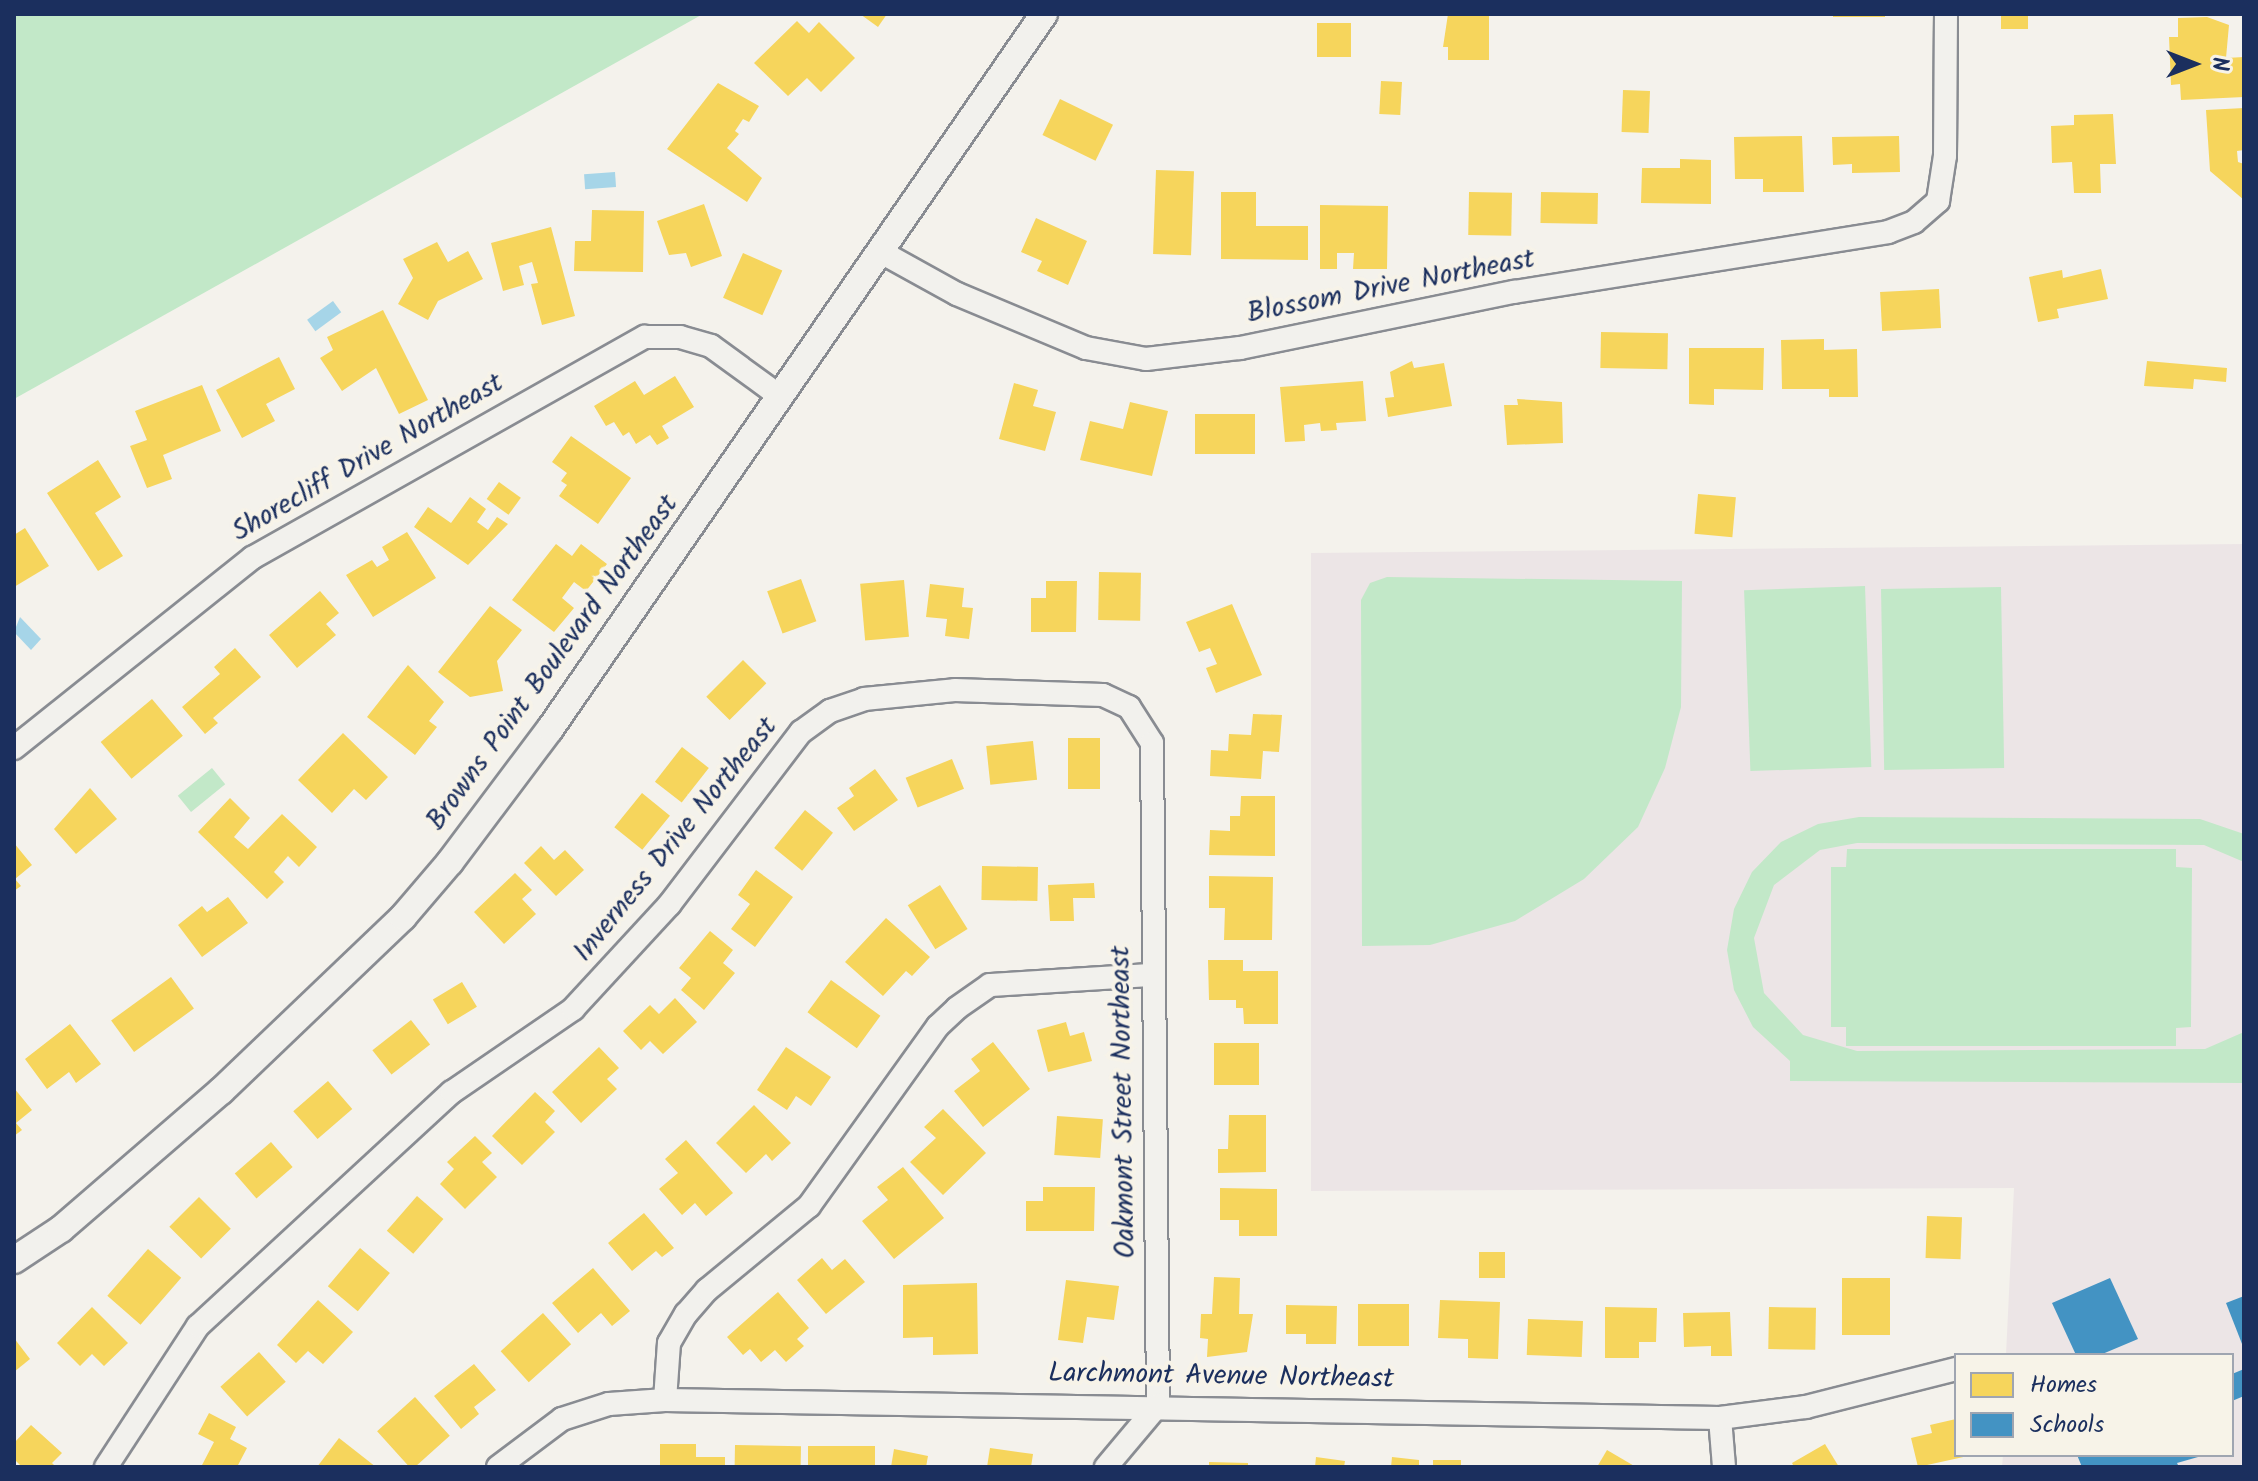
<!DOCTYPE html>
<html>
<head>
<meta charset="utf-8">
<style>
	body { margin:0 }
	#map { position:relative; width:2258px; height:1481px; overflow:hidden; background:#f4f2ec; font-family:Kalam,sans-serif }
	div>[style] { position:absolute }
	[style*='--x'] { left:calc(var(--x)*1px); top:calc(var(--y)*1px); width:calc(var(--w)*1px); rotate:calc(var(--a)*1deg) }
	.built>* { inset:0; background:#ece5e6 }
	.green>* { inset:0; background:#c2e8c8; transform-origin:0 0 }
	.water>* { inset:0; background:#a6d5e8; transform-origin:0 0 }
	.homes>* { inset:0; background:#f6d55c; transform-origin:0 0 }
	.schools>* { inset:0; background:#4393c3 }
	.roads { filter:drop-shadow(2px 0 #898c92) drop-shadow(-2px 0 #898c92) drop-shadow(0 2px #898c92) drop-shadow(0 -2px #898c92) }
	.minor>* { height:22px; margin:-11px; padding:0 11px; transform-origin:11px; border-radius:11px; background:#f2f1ed }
	.tertiary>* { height:26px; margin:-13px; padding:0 13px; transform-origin:13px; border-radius:13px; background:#f2f1ed }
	span { translate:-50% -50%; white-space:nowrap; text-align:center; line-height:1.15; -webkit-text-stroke:8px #f7f3e8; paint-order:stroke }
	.street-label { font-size:28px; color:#1b2f5e }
	.frame { position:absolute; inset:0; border:16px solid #1b2f5e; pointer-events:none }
	.legend { position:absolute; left:1954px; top:1353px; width:280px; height:104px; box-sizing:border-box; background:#f7f3e8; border:2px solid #9fa5b1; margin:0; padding:10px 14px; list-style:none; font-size:24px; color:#1b2f5e }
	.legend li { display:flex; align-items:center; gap:16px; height:40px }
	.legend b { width:40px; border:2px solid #9fa5b1 }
	.north { position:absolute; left:2154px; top:24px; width:80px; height:80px; -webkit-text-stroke:6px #f7f3e8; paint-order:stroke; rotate:90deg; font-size:22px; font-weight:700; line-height:32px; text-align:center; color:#1b2f5e }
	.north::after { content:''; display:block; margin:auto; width:28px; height:36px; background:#1b2f5e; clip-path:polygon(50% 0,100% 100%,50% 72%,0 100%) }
</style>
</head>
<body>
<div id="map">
	<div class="built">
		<i style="clip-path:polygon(2244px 544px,2244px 1467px,2002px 1467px,2003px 1455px,2232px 1455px,2232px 1355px,2006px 1355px,2014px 1188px,1311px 1191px,1311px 553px)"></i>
	</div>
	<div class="green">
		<i style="clip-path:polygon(14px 14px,703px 14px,14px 399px)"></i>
		<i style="clip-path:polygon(1387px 577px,1682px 581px,1681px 707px,1665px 768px,1638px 827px,1584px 879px,1515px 921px,1430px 945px,1362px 946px,1361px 600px,1370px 583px)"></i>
		<i style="left:1865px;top:586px;width:181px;height:121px;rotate:88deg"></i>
		<i style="left:2001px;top:587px;width:181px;height:120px;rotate:89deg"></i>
		<i style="left:212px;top:768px;width:21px;height:44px;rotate:51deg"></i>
		<i style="clip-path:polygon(1859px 817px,2200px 819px,2244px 834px,2244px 862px,2204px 845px,1857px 843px,1820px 850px,1774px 885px,1754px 938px,1764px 993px,1803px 1035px,1857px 1051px,2205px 1049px,2244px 1032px,2244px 1083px,1790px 1081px,1790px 1061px,1753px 1027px,1734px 990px,1727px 950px,1734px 909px,1752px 872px,1781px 842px,1818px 824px)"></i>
		<i style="clip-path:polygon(1847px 849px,2176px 849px,2176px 867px,2192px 868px,2191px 1027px,2176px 1028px,2176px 1046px,1846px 1046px,1846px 1027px,1831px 1027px,1831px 867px,1846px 867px)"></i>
	</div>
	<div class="water">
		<i style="left:615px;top:172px;width:15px;height:31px;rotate:86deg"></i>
		<i style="left:333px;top:301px;width:14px;height:32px;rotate:54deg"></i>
		<i style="clip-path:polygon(20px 617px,41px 639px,31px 650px,14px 632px)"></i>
	</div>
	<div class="homes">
		<i style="clip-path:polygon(860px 14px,887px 14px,878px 27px)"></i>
		<i style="clip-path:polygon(1448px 14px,1489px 14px,1489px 60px,1448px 60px,1448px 47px,1443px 47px)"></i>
		<i style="left:1833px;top:14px;width:52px;height:3px"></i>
		<i style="left:2001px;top:14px;width:27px;height:15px"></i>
		<i style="clip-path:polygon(2207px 17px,2229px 25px,2226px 58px,2244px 57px,2244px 97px,2181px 100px,2180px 84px,2171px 85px,2169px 37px,2178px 37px,2178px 18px)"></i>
		<i style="clip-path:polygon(797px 21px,809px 33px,819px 22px,855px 58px,821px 92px,807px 78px,788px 96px,754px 63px)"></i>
		<i style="left:1317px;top:23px;width:34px;height:34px"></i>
		<i style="left:1381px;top:81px;width:21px;height:33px;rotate:3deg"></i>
		<i style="clip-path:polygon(718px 83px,759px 106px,749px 122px,743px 119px,735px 131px,739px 134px,727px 148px,762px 178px,747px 202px,667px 149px)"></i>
		<i style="left:1623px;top:90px;width:27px;height:42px;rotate:2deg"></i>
		<i style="left:1060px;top:99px;width:59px;height:40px;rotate:26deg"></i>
		<i style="clip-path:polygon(2244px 108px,2244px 150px,2237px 151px,2238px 162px,2244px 164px,2244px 200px,2210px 171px,2206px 110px)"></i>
		<i style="clip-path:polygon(2113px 114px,2116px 164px,2100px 164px,2101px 193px,2074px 193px,2072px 162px,2052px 163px,2051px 126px,2074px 125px,2074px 115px)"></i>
		<i style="clip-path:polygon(1802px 136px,1804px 192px,1763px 192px,1763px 179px,1735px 179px,1734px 137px)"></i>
		<i style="clip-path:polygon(1899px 136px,1900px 172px,1852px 173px,1852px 164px,1833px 165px,1832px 137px)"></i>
		<i style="clip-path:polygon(1680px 159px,1711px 160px,1711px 204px,1641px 203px,1642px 168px,1680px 168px)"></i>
		<i style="left:1156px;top:170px;width:38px;height:84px;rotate:2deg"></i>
		<i style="clip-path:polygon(1221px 192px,1256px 192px,1256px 226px,1308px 226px,1308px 260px,1221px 259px)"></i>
		<i style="left:1469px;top:192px;width:43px;height:43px;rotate:1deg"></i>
		<i style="left:1541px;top:192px;width:57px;height:31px;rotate:1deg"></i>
		<i style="clip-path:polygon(704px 204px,722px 256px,691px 267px,686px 253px,669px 255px,657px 221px)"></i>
		<i style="clip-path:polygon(1320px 205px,1388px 206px,1387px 269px,1353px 269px,1354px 253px,1337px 253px,1337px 269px,1320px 269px)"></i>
		<i style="clip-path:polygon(592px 210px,644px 211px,643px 272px,574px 271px,575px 241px,591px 241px)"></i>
		<i style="clip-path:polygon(1036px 218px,1087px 241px,1068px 285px,1037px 271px,1042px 261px,1021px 252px)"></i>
		<i style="clip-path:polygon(551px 227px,575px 316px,542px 325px,531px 284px,538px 283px,532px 262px,519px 266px,524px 285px,503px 291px,491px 243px)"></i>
		<i style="clip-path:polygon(437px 242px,448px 262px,468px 251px,483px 279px,438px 301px,428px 320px,398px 304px,413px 278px,403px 259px)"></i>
		<i style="left:743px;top:253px;width:43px;height:49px;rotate:24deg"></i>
		<i style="clip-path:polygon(2101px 269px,2108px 299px,2057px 309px,2059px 318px,2038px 322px,2029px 277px,2062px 270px,2063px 278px)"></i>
		<i style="left:1939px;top:289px;width:39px;height:59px;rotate:87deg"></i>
		<i style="clip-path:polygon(383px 310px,428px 400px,399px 414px,376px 368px,342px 391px,320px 358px,333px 350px,327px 337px)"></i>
		<i style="left:1601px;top:332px;width:67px;height:36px;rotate:1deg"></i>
		<i style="clip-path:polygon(1824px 339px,1824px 350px,1857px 349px,1858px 397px,1829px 397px,1829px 389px,1782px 389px,1781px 340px)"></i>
		<i style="clip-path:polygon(1689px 348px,1764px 348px,1763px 390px,1714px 389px,1714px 405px,1689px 404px)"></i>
		<i style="clip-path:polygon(279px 357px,295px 389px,266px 404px,275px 421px,242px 438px,216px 390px)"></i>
		<i style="clip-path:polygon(1412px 361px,1414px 368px,1444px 363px,1452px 406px,1388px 417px,1385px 398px,1394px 397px,1390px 372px)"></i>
		<i style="clip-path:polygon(2147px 361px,2227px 368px,2226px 382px,2194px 379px,2193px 389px,2144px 386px)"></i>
		<i style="clip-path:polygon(675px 376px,694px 407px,662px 426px,669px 438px,657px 445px,650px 435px,636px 444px,629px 432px,623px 436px,614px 422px,606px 426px,594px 406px,635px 381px,644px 395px)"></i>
		<i style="clip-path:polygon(1363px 381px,1366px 421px,1336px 423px,1337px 430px,1321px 431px,1320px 423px,1304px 425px,1305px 441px,1285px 442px,1280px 387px)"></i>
		<i style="clip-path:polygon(1014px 383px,1038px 390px,1033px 406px,1056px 412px,1045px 451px,999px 439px)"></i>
		<i style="clip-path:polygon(202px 385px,221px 431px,163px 455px,172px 479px,147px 488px,130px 446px,147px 440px,135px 411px)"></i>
		<i style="clip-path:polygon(1517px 399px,1562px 402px,1563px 443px,1507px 445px,1504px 405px,1518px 405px)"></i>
		<i style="clip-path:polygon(1130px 402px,1168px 411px,1152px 476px,1080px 460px,1090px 421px,1123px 429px)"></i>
		<i style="left:1195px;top:414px;width:60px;height:40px"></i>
		<i style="clip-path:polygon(571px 436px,631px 478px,598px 524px,559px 496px,567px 485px,561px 481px,567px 473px,552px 462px)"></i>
		<i style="clip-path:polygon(98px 460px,121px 497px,95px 513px,123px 556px,98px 571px,47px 493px)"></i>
		<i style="left:499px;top:482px;width:27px;height:21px;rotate:36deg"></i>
		<i style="left:1698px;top:494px;width:38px;height:40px;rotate:5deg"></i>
		<i style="clip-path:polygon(470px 497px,486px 509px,477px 522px,488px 530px,497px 517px,508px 524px,468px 565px,414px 527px,428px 507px,451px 523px)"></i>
		<i style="clip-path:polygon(25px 528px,49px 566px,14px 587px,14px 535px)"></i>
		<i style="clip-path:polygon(407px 532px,436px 578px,373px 617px,346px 575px,372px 560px,377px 567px,389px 560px,382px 547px)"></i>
		<i style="clip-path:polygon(556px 544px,572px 556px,581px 544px,607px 564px,586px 591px,574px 582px,562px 598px,574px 608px,554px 632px,512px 600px)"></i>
		<i style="left:1099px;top:572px;width:42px;height:48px;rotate:1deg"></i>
		<i style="left:801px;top:579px;width:45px;height:36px;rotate:70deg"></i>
		<i style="left:904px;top:580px;width:57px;height:44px;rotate:85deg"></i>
		<i style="clip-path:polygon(1046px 581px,1077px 581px,1076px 632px,1031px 632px,1031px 598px,1046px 598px)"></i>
		<i style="clip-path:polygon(930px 584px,964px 588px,962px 607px,973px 608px,969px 639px,945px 636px,947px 619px,926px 617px)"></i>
		<i style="clip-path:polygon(320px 591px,339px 613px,326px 624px,336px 635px,297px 668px,269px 635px)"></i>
		<i style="clip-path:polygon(1232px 604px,1262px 675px,1216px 693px,1206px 668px,1217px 664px,1210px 648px,1199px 652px,1186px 622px)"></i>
		<i style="clip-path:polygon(490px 606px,522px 630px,497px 661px,503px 691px,470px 697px,438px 672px)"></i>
		<i style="clip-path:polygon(235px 648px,261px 677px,213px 718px,218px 723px,205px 734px,182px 707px,220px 674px,214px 667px)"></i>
		<i style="left:743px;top:660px;width:33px;height:52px;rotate:45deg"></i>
		<i style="clip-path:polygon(408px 665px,444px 702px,429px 721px,437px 727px,415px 755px,367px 717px)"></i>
		<i style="left:152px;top:699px;width:48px;height:67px;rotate:50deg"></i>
		<i style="clip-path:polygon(1253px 714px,1282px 715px,1279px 752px,1263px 751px,1261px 779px,1210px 776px,1211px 750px,1228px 751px,1229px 734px,1251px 735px)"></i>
		<i style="clip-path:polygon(343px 733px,388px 777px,366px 800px,354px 789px,332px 813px,298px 780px)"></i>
		<i style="left:1068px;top:738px;width:32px;height:51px"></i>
		<i style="left:1033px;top:741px;width:39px;height:47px;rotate:84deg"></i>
		<i style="left:682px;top:747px;width:34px;height:44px;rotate:38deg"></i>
		<i style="left:952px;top:759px;width:32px;height:50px;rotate:68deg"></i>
		<i style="clip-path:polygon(875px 769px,898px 800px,854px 831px,837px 808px,854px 796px,849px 788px)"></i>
		<i style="clip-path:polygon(90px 788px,117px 819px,76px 854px,54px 829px)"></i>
		<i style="left:642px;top:793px;width:36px;height:44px;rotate:39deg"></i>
		<i style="clip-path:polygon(1241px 796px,1275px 796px,1275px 856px,1209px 855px,1210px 830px,1230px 831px,1230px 816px,1240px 816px)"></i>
		<i style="clip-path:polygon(230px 798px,250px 818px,234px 837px,248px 849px,282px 814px,317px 847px,299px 867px,288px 856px,274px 872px,284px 882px,267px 899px,198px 832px)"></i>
		<i style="left:805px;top:810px;width:36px;height:49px;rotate:39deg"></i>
		<i style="clip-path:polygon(14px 843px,32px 865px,15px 879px,21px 886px,14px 891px)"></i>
		<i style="clip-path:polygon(541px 846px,554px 860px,565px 850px,584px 870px,556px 896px,524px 863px)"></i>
		<i style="left:982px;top:866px;width:56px;height:34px;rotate:1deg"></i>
		<i style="clip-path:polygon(756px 870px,793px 897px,755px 947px,731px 929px,750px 904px,738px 895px)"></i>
		<i style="clip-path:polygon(515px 873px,532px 890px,522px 899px,536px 914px,504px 944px,474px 912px)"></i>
		<i style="clip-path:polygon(1209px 876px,1273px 877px,1272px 940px,1224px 940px,1225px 908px,1209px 908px)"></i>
		<i style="clip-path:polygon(1094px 883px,1095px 898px,1073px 898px,1074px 921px,1050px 921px,1048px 885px)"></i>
		<i style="left:940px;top:885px;width:52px;height:38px;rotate:58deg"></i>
		<i style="clip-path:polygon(228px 897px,248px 923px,202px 957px,178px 925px,202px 906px,207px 912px)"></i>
		<i style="clip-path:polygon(886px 918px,930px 957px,912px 976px,906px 971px,883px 996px,845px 962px)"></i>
		<i style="clip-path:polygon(710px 931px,733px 950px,723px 963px,735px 973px,704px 1010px,681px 990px,691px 978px,679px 968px)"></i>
		<i style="clip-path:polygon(1208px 960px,1243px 960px,1243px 971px,1278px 971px,1278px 1024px,1244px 1024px,1243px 1008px,1236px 1008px,1236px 1000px,1209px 1000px)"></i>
		<i style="left:171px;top:977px;width:39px;height:74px;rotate:54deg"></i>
		<i style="left:831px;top:980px;width:61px;height:40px;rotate:36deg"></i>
		<i style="left:462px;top:982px;width:29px;height:34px;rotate:59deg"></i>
		<i style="clip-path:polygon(675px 998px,697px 1022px,663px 1054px,650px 1041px,641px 1050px,623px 1031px,650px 1005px,659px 1014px)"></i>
		<i style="left:411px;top:1020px;width:31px;height:49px;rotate:52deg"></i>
		<i style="clip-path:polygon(1066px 1022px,1070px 1036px,1084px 1032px,1092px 1061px,1048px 1072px,1037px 1030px)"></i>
		<i style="clip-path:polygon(70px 1024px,101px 1064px,76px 1083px,69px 1072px,47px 1089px,25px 1059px)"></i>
		<i style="clip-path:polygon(993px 1042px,1030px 1089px,983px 1127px,954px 1091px,980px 1071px,971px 1059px)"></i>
		<i style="left:1214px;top:1043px;width:45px;height:42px"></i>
		<i style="clip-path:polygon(599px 1047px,619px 1068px,607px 1079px,617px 1089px,581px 1123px,552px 1092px)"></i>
		<i style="clip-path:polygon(786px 1047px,831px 1077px,811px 1106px,796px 1096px,787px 1110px,757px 1090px)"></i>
		<i style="left:328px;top:1081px;width:37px;height:46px;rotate:49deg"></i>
		<i style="clip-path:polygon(14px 1088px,32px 1110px,16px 1123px,22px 1130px,14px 1136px)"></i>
		<i style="clip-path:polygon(535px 1092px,555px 1111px,545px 1122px,555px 1132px,522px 1165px,492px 1136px)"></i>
		<i style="clip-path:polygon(754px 1105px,791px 1143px,772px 1161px,766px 1154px,746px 1173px,716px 1143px)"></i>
		<i style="clip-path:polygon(943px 1109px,986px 1153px,943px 1195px,910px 1162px,936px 1138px,924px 1127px)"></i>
		<i style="clip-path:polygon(1229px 1115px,1266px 1115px,1266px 1172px,1218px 1173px,1218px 1149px,1228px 1149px)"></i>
		<i style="left:1057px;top:1116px;width:46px;height:39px;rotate:4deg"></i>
		<i style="clip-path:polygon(475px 1136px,492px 1153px,482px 1162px,497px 1177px,465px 1209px,440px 1184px,454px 1169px,447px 1162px)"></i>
		<i style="clip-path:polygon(686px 1140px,733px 1193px,706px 1216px,695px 1203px,682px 1215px,659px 1189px,678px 1173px,665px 1159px)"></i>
		<i style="left:271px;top:1142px;width:33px;height:48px;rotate:49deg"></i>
		<i style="clip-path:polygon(903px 1167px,944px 1218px,894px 1259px,862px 1221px,888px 1200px,877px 1187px)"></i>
		<i style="clip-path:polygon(1043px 1187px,1095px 1187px,1094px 1231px,1026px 1231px,1026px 1201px,1043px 1201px)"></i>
		<i style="clip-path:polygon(1220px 1188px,1277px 1189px,1277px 1236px,1239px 1236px,1239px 1220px,1220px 1220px)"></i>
		<i style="left:417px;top:1196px;width:35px;height:46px;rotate:41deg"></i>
		<i style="left:199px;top:1197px;width:45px;height:42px;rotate:45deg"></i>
		<i style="clip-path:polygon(644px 1213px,674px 1248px,662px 1257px,656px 1251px,632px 1271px,608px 1243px)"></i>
		<i style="left:1927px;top:1216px;width:35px;height:42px;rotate:2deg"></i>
		<i style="left:360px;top:1248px;width:39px;height:50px;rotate:40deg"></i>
		<i style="left:148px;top:1249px;width:44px;height:62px;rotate:41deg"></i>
		<i style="left:1505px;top:1252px;width:26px;height:26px;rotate:90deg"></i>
		<i style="clip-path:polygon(822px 1258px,832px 1270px,845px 1259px,865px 1282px,826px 1314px,797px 1280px)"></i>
		<i style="clip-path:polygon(593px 1268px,630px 1311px,612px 1326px,601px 1313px,578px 1333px,552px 1303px)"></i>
		<i style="clip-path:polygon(1214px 1277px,1240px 1278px,1239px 1314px,1253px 1314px,1247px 1352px,1207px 1357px,1208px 1339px,1200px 1338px,1201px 1314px,1212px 1314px)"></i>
		<i style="left:1842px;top:1278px;width:48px;height:57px"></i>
		<i style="clip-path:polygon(1066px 1280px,1119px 1286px,1114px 1320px,1087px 1317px,1083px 1343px,1058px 1340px)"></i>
		<i style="clip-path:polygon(977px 1283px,978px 1354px,933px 1355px,933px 1337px,903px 1338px,903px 1285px)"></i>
		<i style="clip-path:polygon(778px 1292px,809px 1328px,797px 1339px,804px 1346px,786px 1362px,775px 1350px,761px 1362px,750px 1349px,743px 1355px,727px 1337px)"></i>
		<i style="clip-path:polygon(318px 1300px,353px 1332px,323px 1364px,308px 1351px,296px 1363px,277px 1345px)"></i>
		<i style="clip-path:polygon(1440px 1300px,1500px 1302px,1498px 1359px,1468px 1358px,1468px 1339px,1438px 1338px)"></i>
		<i style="left:1358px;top:1304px;width:51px;height:42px"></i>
		<i style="clip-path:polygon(1286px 1305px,1337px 1306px,1336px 1344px,1306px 1344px,1306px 1334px,1286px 1334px)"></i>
		<i style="clip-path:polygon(92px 1307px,128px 1343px,104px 1366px,92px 1354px,80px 1366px,57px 1343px)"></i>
		<i style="clip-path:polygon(1605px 1307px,1657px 1308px,1656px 1342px,1639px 1342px,1639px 1358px,1605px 1358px)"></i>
		<i style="left:1769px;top:1307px;width:47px;height:42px;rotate:1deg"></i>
		<i style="clip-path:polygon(1730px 1312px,1732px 1356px,1711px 1356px,1711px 1346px,1684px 1347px,1683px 1313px)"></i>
		<i style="left:543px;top:1313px;width:42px;height:57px;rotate:48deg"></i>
		<i style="left:1528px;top:1319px;width:55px;height:36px;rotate:2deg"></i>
		<i style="clip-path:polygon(14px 1338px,30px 1359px,14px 1372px)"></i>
		<i style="left:259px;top:1352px;width:40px;height:52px;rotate:48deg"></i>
		<i style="clip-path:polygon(474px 1364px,496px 1390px,474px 1407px,479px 1414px,461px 1429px,434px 1396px)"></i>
		<i style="left:415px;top:1397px;width:52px;height:51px;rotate:48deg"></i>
		<i style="clip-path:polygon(209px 1413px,236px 1427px,230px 1439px,247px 1448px,237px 1467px,201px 1467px,214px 1442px,198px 1434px)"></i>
		<i style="clip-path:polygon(1956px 1419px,1956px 1455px,1968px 1456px,1918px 1467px,1911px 1438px,1932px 1433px,1930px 1425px)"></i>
		<i style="clip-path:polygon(31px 1425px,62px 1453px,52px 1463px,56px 1467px,22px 1467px,14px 1459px,14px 1443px)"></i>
		<i style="clip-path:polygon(339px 1438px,376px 1467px,317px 1467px)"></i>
		<i style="clip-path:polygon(660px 1444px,696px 1444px,696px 1457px,725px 1457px,725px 1467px,660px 1467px)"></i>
		<i style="clip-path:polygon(1825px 1444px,1839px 1467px,1794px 1467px,1792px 1463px)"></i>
		<i style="left:735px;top:1445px;width:66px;height:22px;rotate:1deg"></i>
		<i style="left:808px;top:1446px;width:67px;height:21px"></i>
		<i style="clip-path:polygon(990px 1448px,1033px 1454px,1031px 1467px,987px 1467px)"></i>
		<i style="clip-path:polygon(894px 1449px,928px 1456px,926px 1467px,891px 1467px)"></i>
		<i style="clip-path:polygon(1607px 1450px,1636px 1467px,1597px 1467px)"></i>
		<i style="clip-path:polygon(1316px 1457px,1345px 1461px,1344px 1467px,1315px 1467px)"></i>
		<i style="clip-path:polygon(1392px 1457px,1419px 1460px,1419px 1467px,1391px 1467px)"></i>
		<i style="left:1433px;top:1460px;width:28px;height:7px"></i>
		<i style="clip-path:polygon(1209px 1462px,1248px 1463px,1248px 1467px,1209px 1467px)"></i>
	</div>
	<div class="schools">
		<i style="clip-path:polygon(2110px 1278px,2138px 1339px,2100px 1355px,2076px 1355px,2052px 1303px)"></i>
		<i style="clip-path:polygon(2244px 1296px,2244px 1349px,2226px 1303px)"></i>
		<i style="clip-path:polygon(2244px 1369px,2244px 1396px,2232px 1401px,2232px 1374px)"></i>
		<i style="clip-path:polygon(2077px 1455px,2205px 1455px,2177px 1463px,2179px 1467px,2082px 1467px)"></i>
	</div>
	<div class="roads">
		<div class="minor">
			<i style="--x:881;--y:252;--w:87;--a:28.9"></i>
			<i style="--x:957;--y:294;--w:140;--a:22.7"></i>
			<i style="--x:1086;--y:348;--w:61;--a:10.4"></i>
			<i style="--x:1146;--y:359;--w:95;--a:-6.7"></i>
			<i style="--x:1240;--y:348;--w:280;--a:-11.6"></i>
			<i style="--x:1514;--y:292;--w:379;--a:-9.1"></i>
			<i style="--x:1888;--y:232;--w:28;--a:-21"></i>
			<i style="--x:1914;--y:222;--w:32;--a:-41"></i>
			<i style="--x:1938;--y:201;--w:46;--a:-81.2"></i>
			<i style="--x:1945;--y:156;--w:142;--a:-89.6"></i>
			<i style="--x:14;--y:748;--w:305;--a:-38.6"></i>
			<i style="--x:252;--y:558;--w:451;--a:-29.4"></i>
			<i style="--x:645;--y:337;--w:35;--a:0"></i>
			<i style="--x:680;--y:337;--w:32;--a:16"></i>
			<i style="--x:711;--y:346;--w:87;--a:36.1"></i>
			<i style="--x:665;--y:1400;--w:57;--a:-86"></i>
			<i style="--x:669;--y:1343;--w:34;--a:-60"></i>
			<i style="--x:686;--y:1314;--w:32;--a:-49"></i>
			<i style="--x:707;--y:1290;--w:132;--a:-39.5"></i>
			<i style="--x:809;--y:1206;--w:221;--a:-54.4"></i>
			<i style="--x:938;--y:1026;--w:26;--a:-43"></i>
			<i style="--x:957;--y:1008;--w:40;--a:-34.9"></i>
			<i style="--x:990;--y:985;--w:161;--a:-3.6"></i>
			<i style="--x:1720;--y:1418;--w:49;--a:85.3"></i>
			<i style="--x:106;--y:1467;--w:168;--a:-56.9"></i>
			<i style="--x:198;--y:1326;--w:345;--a:-42.7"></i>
			<i style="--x:452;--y:1092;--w:147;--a:-34.4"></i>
			<i style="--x:573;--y:1009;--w:142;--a:-47.3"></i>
			<i style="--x:669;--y:905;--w:218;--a:-52.7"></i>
			<i style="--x:801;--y:732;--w:36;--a:-36"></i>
			<i style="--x:830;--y:711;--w:36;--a:-19"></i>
			<i style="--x:864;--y:699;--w:91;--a:-5.6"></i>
			<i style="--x:955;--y:690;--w:148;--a:1.9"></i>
			<i style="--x:1103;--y:695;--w:29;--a:25"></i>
			<i style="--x:1129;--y:707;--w:43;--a:57.4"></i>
			<i style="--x:1152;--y:743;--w:662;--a:89.48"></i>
			<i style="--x:1158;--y:1405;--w:81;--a:130"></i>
			<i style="--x:498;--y:1467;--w:80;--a:-36.9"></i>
			<i style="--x:562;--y:1419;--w:49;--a:-17.7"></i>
			<i style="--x:609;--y:1404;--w:56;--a:-4.1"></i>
			<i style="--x:665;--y:1400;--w:1055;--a:0.98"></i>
			<i style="--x:1720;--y:1418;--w:87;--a:-7.3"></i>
			<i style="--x:1806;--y:1407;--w:155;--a:-14.2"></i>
		</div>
		<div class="tertiary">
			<i style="--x:14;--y:1260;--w:56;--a:-33.4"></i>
			<i style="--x:61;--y:1229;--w:211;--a:-40.8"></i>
			<i style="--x:221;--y:1091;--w:252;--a:-43.7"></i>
			<i style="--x:403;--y:917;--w:72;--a:-49.5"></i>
			<i style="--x:450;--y:862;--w:166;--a:-53.1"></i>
			<i style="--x:550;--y:729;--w:869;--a:-55.36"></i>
		</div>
	</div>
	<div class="street-label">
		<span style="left:1391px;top:287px;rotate:-11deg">Blossom Drive Northeast</span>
		<span style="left:368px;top:458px;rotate:-30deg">Shorecliff Drive Northeast</span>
		<span style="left:553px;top:663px;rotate:-54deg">Browns Point Boulevard Northeast</span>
		<span style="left:676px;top:840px;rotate:-51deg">Inverness Drive Northeast</span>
		<span style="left:1124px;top:1102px;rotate:-91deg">Oakmont Street Northeast</span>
		<span style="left:1221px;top:1377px;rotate:1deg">Larchmont Avenue Northeast</span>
	</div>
	<div class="frame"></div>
	<ul class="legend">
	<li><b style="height:22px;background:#f6d55c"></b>Homes</li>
	<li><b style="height:22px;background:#4393c3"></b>Schools</li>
	</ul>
	<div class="north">N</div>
</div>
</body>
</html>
